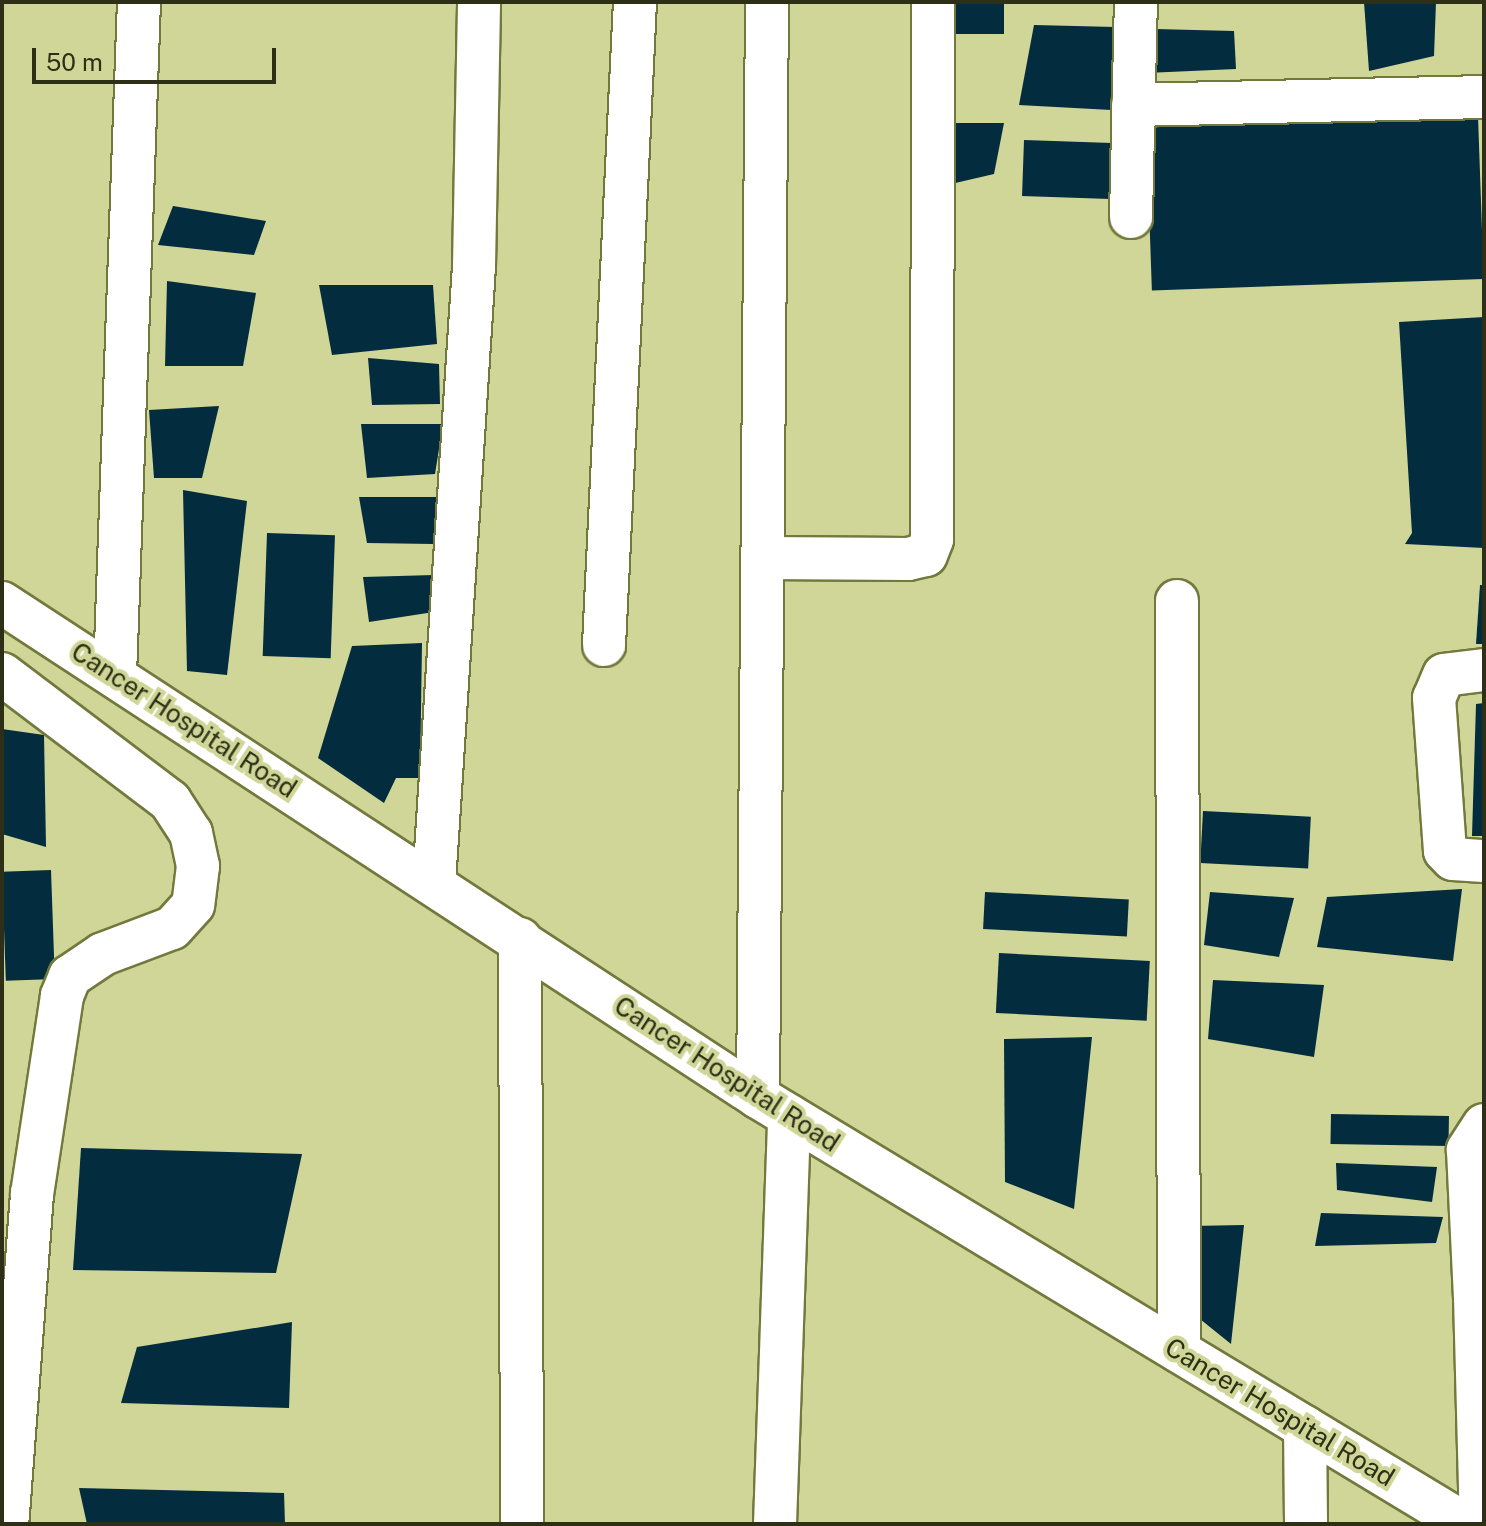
<!DOCTYPE html>
<html>
<head>
<meta charset="utf-8">
<style>
	body { margin:0 }
	#map { position:relative; width:1486px; height:1526px; overflow:hidden; background:#cfd697; font-family:"Public Sans",sans-serif }
	div>[style] { position:absolute }
	[style*='--x'] { left:calc(var(--x)*1px); top:calc(var(--y)*1px); width:calc(var(--w)*1px); rotate:calc(var(--a)*1deg) }
	.building>* { inset:0; background:#032c3f; transform-origin:0 0 }
	.roads { filter:drop-shadow(2px 0 #73793d) drop-shadow(-2px 0 #73793d) drop-shadow(0 2px #73793d) drop-shadow(0 -2px #73793d) }
	.minor>* { height:42px; margin:-21px; padding:0 21px; transform-origin:21px; border-radius:21px; background:#fff }
	span { translate:-50% -50%; white-space:nowrap; text-align:center; line-height:1.15; -webkit-text-stroke:8px #cfd697; paint-order:stroke }
	.street-label { font-size:26px; color:#2d2f16 }
	.frame { position:absolute; inset:0; border:4px solid #2d2f16; pointer-events:none }
	.scale { position:absolute; left:32px; top:48px; width:244px; height:36px; box-sizing:border-box; border:4px solid #2d2f16; border-top:0; padding-left:10px; font-size:24px; line-height:28px; white-space:nowrap; color:#2d2f16; -webkit-text-stroke:6px #cfd697; paint-order:stroke }
</style>
</head>
<body>
<div id="map">
	<div class="building">
		<i style="left:953px;top:2px;width:51px;height:32px"></i>
		<i style="clip-path:polygon(1364px 2px,1436px 2px,1434px 56px,1369px 71px)"></i>
		<i style="clip-path:polygon(1034px 25px,1115px 27px,1111px 110px,1019px 105px)"></i>
		<i style="clip-path:polygon(1155px 29px,1234px 31px,1236px 69px,1146px 73px)"></i>
		<i style="left:1478px;top:116px;width:163px;height:332px;rotate:88deg"></i>
		<i style="clip-path:polygon(952px 123px,1004px 123px,994px 174px,951px 184px)"></i>
		<i style="left:1024px;top:140px;width:88px;height:56px;rotate:2deg"></i>
		<i style="clip-path:polygon(173px 206px,266px 221px,254px 255px,158px 245px)"></i>
		<i style="clip-path:polygon(167px 281px,256px 293px,243px 366px,165px 366px)"></i>
		<i style="clip-path:polygon(319px 285px,433px 285px,437px 344px,332px 355px)"></i>
		<i style="clip-path:polygon(1484px 317px,1484px 548px,1405px 544px,1412px 533px,1399px 322px)"></i>
		<i style="clip-path:polygon(368px 358px,439px 364px,440px 404px,372px 405px)"></i>
		<i style="clip-path:polygon(219px 406px,202px 478px,154px 478px,149px 410px)"></i>
		<i style="clip-path:polygon(361px 424px,443px 424px,435px 474px,367px 478px)"></i>
		<i style="clip-path:polygon(183px 490px,247px 501px,227px 675px,187px 671px)"></i>
		<i style="clip-path:polygon(359px 497px,438px 497px,433px 544px,367px 543px)"></i>
		<i style="left:267px;top:533px;width:68px;height:123px;rotate:2deg"></i>
		<i style="clip-path:polygon(434px 575px,434px 612px,369px 622px,363px 577px)"></i>
		<i style="clip-path:polygon(1480px 585px,1484px 585px,1484px 644px,1476px 644px)"></i>
		<i style="clip-path:polygon(422px 643px,420px 778px,396px 778px,384px 803px,318px 758px,352px 646px)"></i>
		<i style="clip-path:polygon(1484px 703px,1484px 836px,1472px 836px,1476px 704px)"></i>
		<i style="clip-path:polygon(2px 729px,44px 735px,46px 847px,2px 834px)"></i>
		<i style="left:1203px;top:811px;width:108px;height:52px;rotate:3deg"></i>
		<i style="left:51px;top:870px;width:109px;height:49px;rotate:88deg"></i>
		<i style="clip-path:polygon(1462px 889px,1453px 961px,1317px 947px,1327px 897px)"></i>
		<i style="left:985px;top:892px;width:144px;height:37px;rotate:3deg"></i>
		<i style="clip-path:polygon(1210px 892px,1294px 898px,1279px 957px,1204px 945px)"></i>
		<i style="left:999px;top:953px;width:151px;height:60px;rotate:3deg"></i>
		<i style="clip-path:polygon(1213px 980px,1324px 985px,1314px 1057px,1208px 1039px)"></i>
		<i style="clip-path:polygon(1092px 1037px,1074px 1209px,1005px 1182px,1004px 1039px)"></i>
		<i style="left:1331px;top:1114px;width:118px;height:30px;rotate:1deg"></i>
		<i style="clip-path:polygon(81px 1148px,302px 1154px,276px 1273px,73px 1270px)"></i>
		<i style="clip-path:polygon(1336px 1163px,1437px 1167px,1432px 1202px,1337px 1190px)"></i>
		<i style="clip-path:polygon(1321px 1213px,1443px 1217px,1436px 1243px,1315px 1246px)"></i>
		<i style="clip-path:polygon(1244px 1225px,1231px 1344px,1195px 1315px,1191px 1226px)"></i>
		<i style="clip-path:polygon(292px 1322px,289px 1408px,121px 1403px,137px 1347px)"></i>
		<i style="clip-path:polygon(79px 1488px,284px 1493px,285px 1524px,87px 1524px)"></i>
	</div>
	<div class="roads">
		<div class="minor">
			<i style="--x:1133;--y:105;--w:351;--a:-1.3"></i>
			<i style="--x:1131;--y:217;--w:215;--a:-88.7"></i>
			<i style="--x:765;--y:558;--w:143;--a:0.4"></i>
			<i style="--x:908;--y:559;--w:18;--a:-13"></i>
			<i style="--x:926;--y:555;--w:17;--a:-69"></i>
			<i style="--x:932;--y:539;--w:537;--a:-89.89"></i>
			<i style="--x:1177;--y:601;--w:750;--a:89.85"></i>
			<i style="--x:2;--y:603;--w:903;--a:33.16"></i>
			<i style="--x:758;--y:1097;--w:826;--a:31.13"></i>
			<i style="--x:604;--y:645;--w:644;--a:-87.24"></i>
			<i style="--x:1484;--y:670;--w:40;--a:172.9"></i>
			<i style="--x:1444;--y:675;--w:25;--a:113"></i>
			<i style="--x:1434;--y:698;--w:153;--a:85.9"></i>
			<i style="--x:1445;--y:851;--w:11;--a:45"></i>
			<i style="--x:1453;--y:859;--w:31;--a:4"></i>
			<i style="--x:2;--y:674;--w:211;--a:37.1"></i>
			<i style="--x:170;--y:801;--w:38;--a:57"></i>
			<i style="--x:191;--y:833;--w:34;--a:78"></i>
			<i style="--x:198;--y:866;--w:39;--a:97"></i>
			<i style="--x:193;--y:905;--w:31;--a:132"></i>
			<i style="--x:172;--y:928;--w:74;--a:159.4"></i>
			<i style="--x:103;--y:954;--w:40;--a:146"></i>
			<i style="--x:70;--y:976;--w:22;--a:112"></i>
			<i style="--x:62;--y:996;--w:200;--a:98.6"></i>
			<i style="--x:32;--y:1194;--w:331;--a:94.3"></i>
			<i style="--x:115;--y:675;--w:673;--a:-87.96"></i>
			<i style="--x:434;--y:883;--w:618;--a:-86.29"></i>
			<i style="--x:474;--y:266;--w:264;--a:-88.9"></i>
			<i style="--x:520;--y:939;--w:585;--a:89.8"></i>
			<i style="--x:758;--y:1097;--w:1095;--a:-89.53"></i>
			<i style="--x:1484;--y:1125;--w:30;--a:123"></i>
			<i style="--x:1468;--y:1150;--w:147;--a:87.3"></i>
			<i style="--x:1475;--y:1297;--w:9;--a:0"></i>
			<i style="--x:1475;--y:1297;--w:227;--a:88.5"></i>
			<i style="--x:1305;--y:1427;--w:97;--a:89.4"></i>
			<i style="--x:775;--y:1524;--w:408;--a:-88"></i>
		</div>
	</div>
	<div class="street-label">
		<span style="left:184px;top:720px;rotate:33deg">Cancer Hospital Road</span>
		<span style="left:727px;top:1074px;rotate:33deg">Cancer Hospital Road</span>
		<span style="left:1280px;top:1412px;rotate:31deg">Cancer Hospital Road</span>
	</div>
	<div class="frame"></div>
	<div class="scale">50 m</div>
</div>
</body>
</html>
